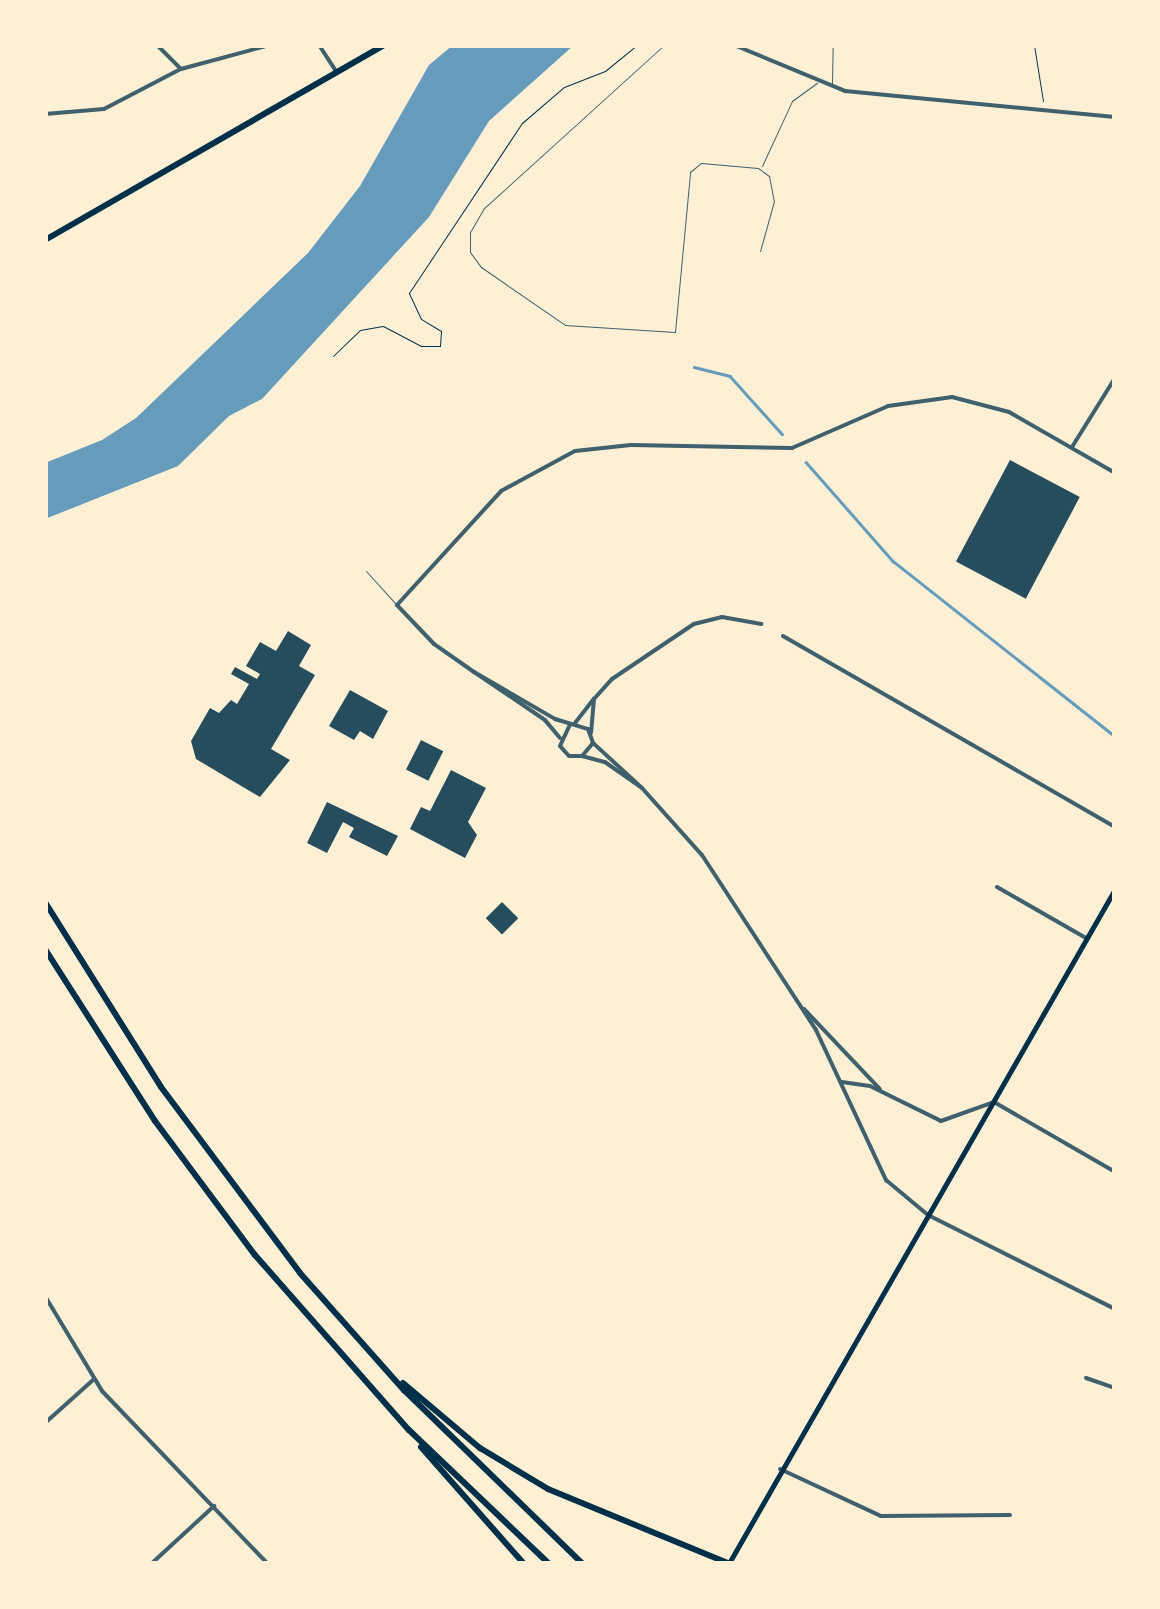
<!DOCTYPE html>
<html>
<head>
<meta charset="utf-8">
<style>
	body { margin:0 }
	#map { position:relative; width:1160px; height:1609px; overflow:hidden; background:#fdf0d5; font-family:Mulish,sans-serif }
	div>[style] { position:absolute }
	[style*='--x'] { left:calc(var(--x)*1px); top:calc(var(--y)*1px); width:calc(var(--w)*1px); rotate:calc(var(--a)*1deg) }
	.water>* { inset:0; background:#669bbc }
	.stream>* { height:2.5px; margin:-1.25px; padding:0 1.25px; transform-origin:1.25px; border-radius:1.25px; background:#669bbc }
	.building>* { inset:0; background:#264d5e; transform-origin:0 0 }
	.path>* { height:1px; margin:-0.5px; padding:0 0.5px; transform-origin:0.5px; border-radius:0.5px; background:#003049 }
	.service>* { height:1px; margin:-0.5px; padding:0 0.5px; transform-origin:0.5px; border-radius:0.5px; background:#3f606c }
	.minor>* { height:4px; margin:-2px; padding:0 2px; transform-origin:2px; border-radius:2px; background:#3f606c }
	.secondary>* { height:5px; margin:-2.5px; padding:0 2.5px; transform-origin:2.5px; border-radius:2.5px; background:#003049 }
	.primary>* { height:6px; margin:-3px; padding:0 3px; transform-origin:3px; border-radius:3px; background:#003049 }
	.motorway>* { height:6px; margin:-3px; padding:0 3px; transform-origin:3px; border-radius:3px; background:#003049 }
	span { translate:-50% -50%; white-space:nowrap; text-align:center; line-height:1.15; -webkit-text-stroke:8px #fdf0d5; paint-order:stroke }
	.frame { position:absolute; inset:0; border:48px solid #fdf0d5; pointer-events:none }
</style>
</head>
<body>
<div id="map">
	<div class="water">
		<i style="clip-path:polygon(453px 45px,574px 45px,489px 121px,429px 217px,262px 399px,229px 416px,178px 466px,45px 519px,45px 463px,102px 440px,136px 418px,308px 253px,360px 186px,429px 65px)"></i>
	</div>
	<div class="stream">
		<i style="--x:694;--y:367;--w:37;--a:14"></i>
		<i style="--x:730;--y:376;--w:78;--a:48.1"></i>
		<i style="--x:806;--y:462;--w:132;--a:48.7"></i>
		<i style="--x:893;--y:561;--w:280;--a:38.3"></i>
	</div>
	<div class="building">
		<i style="left:1010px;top:460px;width:79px;height:115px;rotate:28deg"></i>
		<i style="clip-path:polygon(288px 631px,311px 645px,299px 666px,315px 675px,271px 749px,290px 760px,260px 797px,196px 759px,191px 741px,210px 708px,219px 713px,231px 700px,237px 704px,249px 684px,231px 674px,235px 667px,257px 679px,260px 674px,246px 666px,260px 642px,276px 651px)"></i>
		<i style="clip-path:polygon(350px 690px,388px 711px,373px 739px,360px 731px,354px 740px,329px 726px)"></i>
		<i style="left:421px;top:740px;width:25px;height:33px;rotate:27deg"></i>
		<i style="clip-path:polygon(451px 770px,486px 788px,468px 822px,477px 835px,465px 858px,410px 829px,421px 807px,430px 811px)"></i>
		<i style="clip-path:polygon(327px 802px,398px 836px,387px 856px,349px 837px,354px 828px,343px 822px,327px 853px,307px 843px)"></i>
		<i style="left:502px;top:902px;width:23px;height:23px;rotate:45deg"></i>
	</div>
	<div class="path">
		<i style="--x:1034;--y:45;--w:57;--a:80.9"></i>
		<i style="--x:333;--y:356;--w:37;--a:-44"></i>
		<i style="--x:360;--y:330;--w:23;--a:-10"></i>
		<i style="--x:383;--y:326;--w:43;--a:27.8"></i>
		<i style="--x:421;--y:346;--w:19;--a:0"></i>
		<i style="--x:440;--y:346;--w:15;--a:-86"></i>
		<i style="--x:441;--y:331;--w:23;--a:-149"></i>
		<i style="--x:421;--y:319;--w:29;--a:-115"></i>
		<i style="--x:409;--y:293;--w:204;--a:-56.4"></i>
		<i style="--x:522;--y:123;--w:55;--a:-40.6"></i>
		<i style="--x:564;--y:87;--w:44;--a:-21.3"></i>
		<i style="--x:605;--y:71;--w:41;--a:-39.1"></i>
	</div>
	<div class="service">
		<i style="--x:664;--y:45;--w:243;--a:137.8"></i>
		<i style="--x:484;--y:208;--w:28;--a:120"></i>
		<i style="--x:470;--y:232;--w:20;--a:90"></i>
		<i style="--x:470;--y:252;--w:19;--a:54"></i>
		<i style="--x:481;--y:267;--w:102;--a:34.6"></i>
		<i style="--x:565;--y:325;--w:110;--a:3.6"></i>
		<i style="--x:675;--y:332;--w:161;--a:-84.6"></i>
		<i style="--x:690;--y:172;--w:14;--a:-39"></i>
		<i style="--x:701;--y:163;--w:57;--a:5"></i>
		<i style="--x:758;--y:168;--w:14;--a:36"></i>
		<i style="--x:769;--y:176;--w:25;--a:79"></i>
		<i style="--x:774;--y:201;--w:52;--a:105.6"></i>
		<i style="--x:832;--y:84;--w:39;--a:-89"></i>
		<i style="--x:762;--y:166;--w:72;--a:-65.2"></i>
		<i style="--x:792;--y:101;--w:31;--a:-36"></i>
		<i style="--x:366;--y:571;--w:43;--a:47.8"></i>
	</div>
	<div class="minor">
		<i style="--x:157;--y:45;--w:34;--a:45"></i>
		<i style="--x:319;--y:45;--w:30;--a:57"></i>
		<i style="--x:734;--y:45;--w:120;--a:22.5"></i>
		<i style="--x:845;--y:91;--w:271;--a:5.5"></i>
		<i style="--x:45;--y:114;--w:59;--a:-4.8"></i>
		<i style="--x:104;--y:109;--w:87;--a:-27.5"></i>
		<i style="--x:181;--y:69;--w:92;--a:-15.1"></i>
		<i style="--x:1072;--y:447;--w:81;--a:-58.1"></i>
		<i style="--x:783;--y:636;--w:383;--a:29.9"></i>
		<i style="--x:474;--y:672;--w:49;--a:-145"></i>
		<i style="--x:434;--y:644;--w:54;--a:-133.5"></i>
		<i style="--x:397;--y:605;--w:154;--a:-47.6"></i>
		<i style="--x:501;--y:491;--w:84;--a:-28.4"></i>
		<i style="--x:575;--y:451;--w:56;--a:-6.1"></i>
		<i style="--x:631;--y:445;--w:161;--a:1.1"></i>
		<i style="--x:792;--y:448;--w:105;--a:-23.6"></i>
		<i style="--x:888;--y:406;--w:65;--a:-8"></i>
		<i style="--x:952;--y:397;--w:59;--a:14.7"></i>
		<i style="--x:1009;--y:412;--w:122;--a:29.9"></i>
		<i style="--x:594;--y:699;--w:27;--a:-48"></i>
		<i style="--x:612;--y:679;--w:99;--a:-33.9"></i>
		<i style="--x:694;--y:624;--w:29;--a:-14"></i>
		<i style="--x:722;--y:617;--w:40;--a:10"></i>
		<i style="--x:575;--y:723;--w:31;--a:-52"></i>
		<i style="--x:594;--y:699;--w:34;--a:95"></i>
		<i style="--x:560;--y:738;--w:23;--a:-130"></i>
		<i style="--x:545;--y:720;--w:86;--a:-145.9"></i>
		<i style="--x:474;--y:672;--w:94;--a:30.1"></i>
		<i style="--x:555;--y:719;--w:34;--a:17"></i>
		<i style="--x:588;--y:729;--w:15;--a:70"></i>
		<i style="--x:593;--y:743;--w:17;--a:130"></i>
		<i style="--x:582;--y:756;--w:13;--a:180"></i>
		<i style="--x:569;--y:756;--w:13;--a:-132"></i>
		<i style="--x:560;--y:746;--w:23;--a:-65"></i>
		<i style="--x:582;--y:756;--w:24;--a:15"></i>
		<i style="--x:605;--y:762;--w:45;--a:35.1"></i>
		<i style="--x:642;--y:788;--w:67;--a:-137.4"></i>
		<i style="--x:642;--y:788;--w:90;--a:48.2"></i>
		<i style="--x:702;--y:855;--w:209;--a:56.9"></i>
		<i style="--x:816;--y:1030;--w:166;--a:65"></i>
		<i style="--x:886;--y:1180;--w:55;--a:39.8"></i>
		<i style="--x:928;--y:1215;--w:209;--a:26.7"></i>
		<i style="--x:997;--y:887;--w:103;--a:29.8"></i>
		<i style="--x:804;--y:1009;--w:110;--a:46.5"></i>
		<i style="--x:842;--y:1082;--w:28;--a:8"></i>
		<i style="--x:870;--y:1086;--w:79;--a:26.2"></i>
		<i style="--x:941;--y:1121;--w:56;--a:-19.7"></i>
		<i style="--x:994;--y:1102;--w:140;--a:30"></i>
		<i style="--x:45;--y:1296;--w:111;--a:59"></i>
		<i style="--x:102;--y:1391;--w:240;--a:46.2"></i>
		<i style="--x:1086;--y:1378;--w:31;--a:19"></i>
		<i style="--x:45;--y:1423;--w:66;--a:-41.9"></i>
		<i style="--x:780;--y:1469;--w:111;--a:25"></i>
		<i style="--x:881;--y:1516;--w:129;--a:-0.4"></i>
		<i style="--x:151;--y:1564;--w:86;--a:-42.6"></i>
	</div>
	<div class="secondary">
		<i style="--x:729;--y:1563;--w:777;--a:-60.2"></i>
	</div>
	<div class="primary">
		<i style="--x:45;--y:240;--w:391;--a:-29.9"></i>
	</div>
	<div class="motorway">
		<i style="--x:45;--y:902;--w:218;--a:57.9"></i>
		<i style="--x:161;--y:1087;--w:232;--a:53.2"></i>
		<i style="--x:300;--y:1273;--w:157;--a:48.4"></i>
		<i style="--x:404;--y:1390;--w:250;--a:44.2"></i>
		<i style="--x:45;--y:949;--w:204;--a:57.4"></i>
		<i style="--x:155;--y:1121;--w:167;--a:53.3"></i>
		<i style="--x:255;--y:1255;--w:233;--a:48.7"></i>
		<i style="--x:409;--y:1430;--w:194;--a:43.7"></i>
		<i style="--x:403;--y:1383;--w:101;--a:40.2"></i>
		<i style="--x:480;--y:1448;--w:79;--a:31.1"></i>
		<i style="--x:548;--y:1489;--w:197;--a:22.4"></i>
		<i style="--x:421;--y:1447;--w:156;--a:48.6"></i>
	</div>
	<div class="frame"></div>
</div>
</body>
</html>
